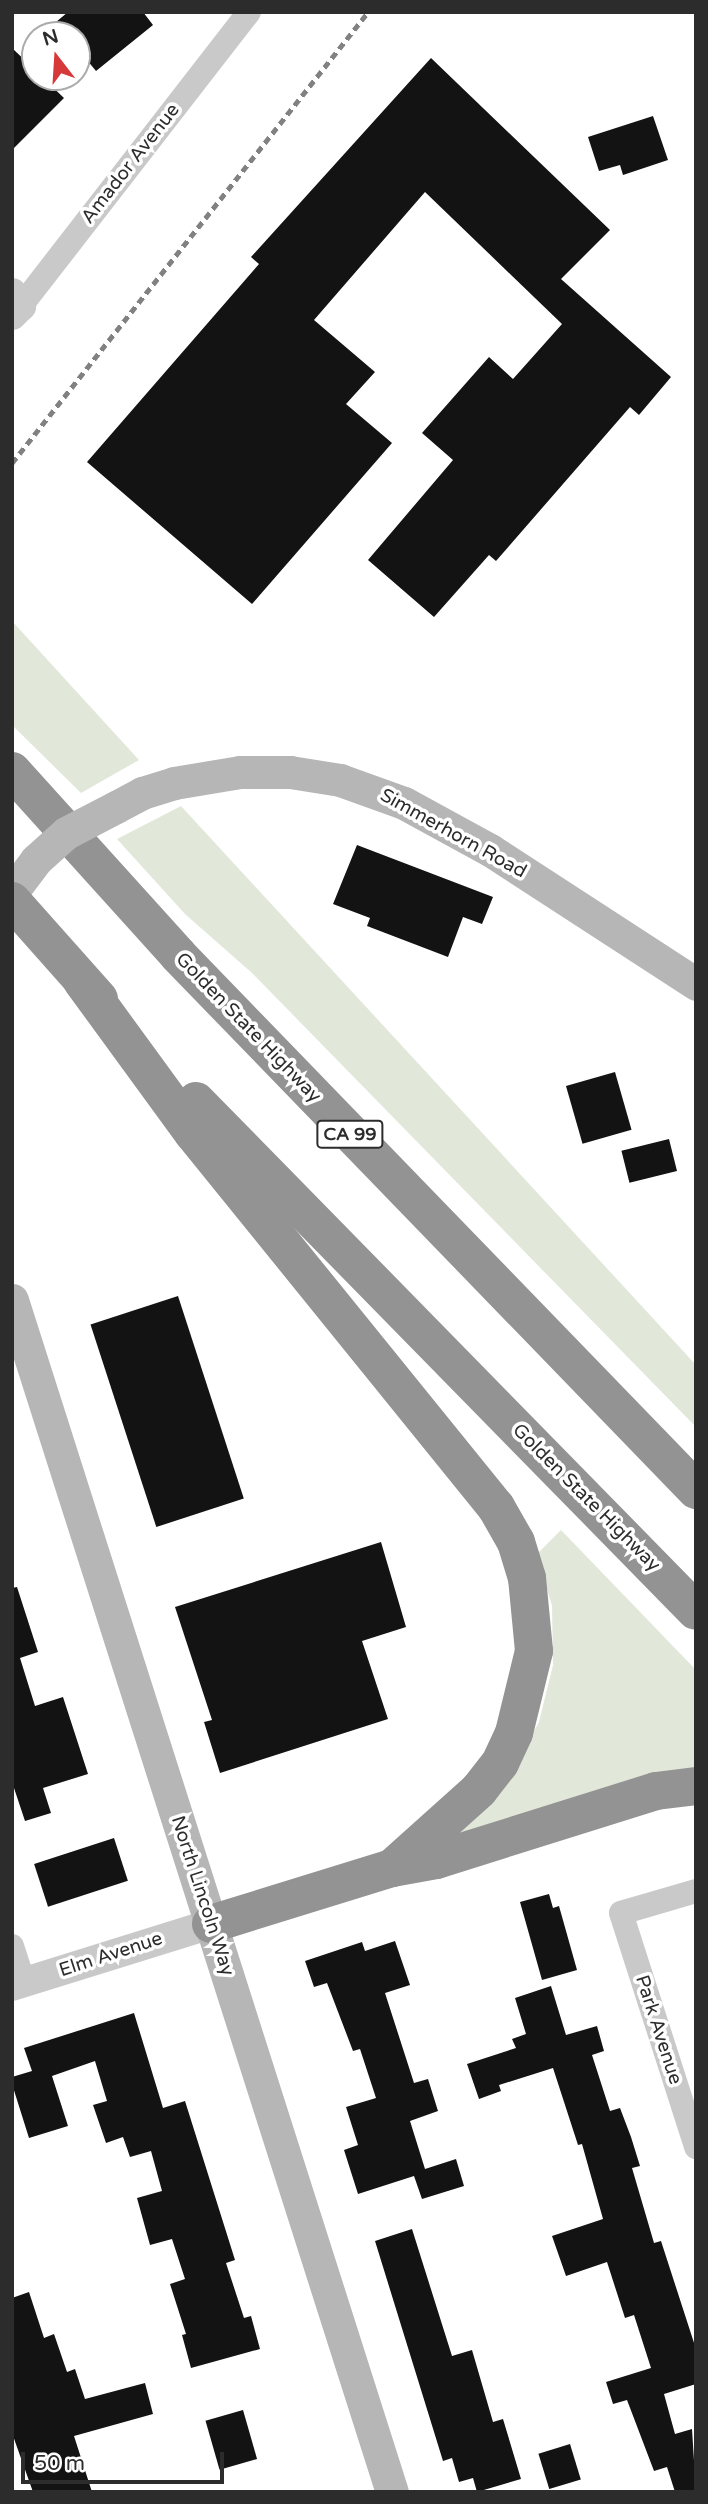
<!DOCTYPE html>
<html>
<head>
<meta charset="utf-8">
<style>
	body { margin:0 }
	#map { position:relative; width:708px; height:2504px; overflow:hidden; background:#fff; font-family:"Varela Round",sans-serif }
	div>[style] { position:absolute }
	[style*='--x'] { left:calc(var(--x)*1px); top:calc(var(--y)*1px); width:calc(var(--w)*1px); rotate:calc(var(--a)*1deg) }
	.green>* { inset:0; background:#e1e8da }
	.building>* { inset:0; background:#131313; transform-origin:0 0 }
	.minor>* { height:24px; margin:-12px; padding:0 12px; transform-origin:12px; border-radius:12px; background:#c9c9c9 }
	.tertiary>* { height:30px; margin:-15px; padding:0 15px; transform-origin:15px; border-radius:15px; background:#c9c9c9 }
	.secondary>* { height:33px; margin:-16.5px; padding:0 16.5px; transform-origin:16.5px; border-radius:16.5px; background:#b6b6b6 }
	.motorway>* { height:38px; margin:-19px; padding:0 19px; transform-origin:19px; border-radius:19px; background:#939393 }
	.rail>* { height:5px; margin-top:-2.5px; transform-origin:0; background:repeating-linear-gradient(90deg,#818181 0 7px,transparent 0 12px) }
	.secondary-bridge>* { height:33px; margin:-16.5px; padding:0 16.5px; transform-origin:16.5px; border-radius:16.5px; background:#b6b6b6 }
	span { translate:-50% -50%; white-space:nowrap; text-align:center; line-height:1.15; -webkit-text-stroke:7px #fff; paint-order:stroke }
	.shield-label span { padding:2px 5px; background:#fff; border:2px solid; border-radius:5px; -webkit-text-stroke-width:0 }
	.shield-label { font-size:18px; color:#2c2c2c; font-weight:700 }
	.street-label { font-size:19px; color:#2c2c2c }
	.frame { position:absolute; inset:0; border:14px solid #2c2c2c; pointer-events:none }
	.north { position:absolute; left:21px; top:21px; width:70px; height:70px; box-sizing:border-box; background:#fff; border:2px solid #ababab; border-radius:50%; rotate:343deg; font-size:19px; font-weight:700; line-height:28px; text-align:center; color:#2c2c2c }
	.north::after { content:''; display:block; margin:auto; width:24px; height:32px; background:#d7393b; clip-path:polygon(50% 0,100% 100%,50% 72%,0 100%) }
	.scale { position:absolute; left:21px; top:2452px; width:203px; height:32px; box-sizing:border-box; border:4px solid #2c2c2c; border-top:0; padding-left:9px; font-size:21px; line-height:24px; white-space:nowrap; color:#2c2c2c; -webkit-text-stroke:5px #fff; paint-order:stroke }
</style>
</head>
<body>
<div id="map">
	<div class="green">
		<i style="clip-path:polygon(12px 621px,139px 760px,81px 793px,12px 725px)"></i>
		<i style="clip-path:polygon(181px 806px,696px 1365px,696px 1427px,252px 973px,185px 914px,117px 839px)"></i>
		<i style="clip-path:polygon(561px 1530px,696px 1670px,696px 1772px,448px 1840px,505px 1784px,539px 1722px,553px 1665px,552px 1606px,537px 1554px)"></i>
	</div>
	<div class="building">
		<i style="clip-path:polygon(68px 12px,143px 12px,153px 25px,96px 71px,77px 48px,77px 35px,66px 35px,56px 22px)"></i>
		<i style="clip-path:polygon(12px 48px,35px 70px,35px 77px,42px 77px,64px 98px,12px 150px)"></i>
		<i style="clip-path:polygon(431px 58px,610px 230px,561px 279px,671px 377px,639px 415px,630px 407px,496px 561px,489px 555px,434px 617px,368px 560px,453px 460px,422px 433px,489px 357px,513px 379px,562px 324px,425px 192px,314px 320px,375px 372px,346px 404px,392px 443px,252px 604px,87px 462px,259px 264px,251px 257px)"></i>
		<i style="clip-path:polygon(653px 116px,668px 160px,623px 175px,620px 165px,599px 171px,588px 137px)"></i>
		<i style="clip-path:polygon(357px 845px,493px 897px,482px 924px,463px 917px,448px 957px,367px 926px,370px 918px,333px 904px)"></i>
		<i style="left:615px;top:1072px;width:60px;height:51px;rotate:74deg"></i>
		<i style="left:669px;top:1139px;width:33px;height:49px;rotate:76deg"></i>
		<i style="left:178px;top:1296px;width:213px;height:92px;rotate:72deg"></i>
		<i style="clip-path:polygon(381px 1542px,406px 1627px,362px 1641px,388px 1719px,220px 1773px,204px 1722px,212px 1720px,175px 1607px)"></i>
		<i style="clip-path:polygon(17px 1587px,38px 1652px,20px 1658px,35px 1706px,63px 1697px,88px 1774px,43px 1788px,51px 1813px,25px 1821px,12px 1782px,12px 1588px)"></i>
		<i style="left:114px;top:1838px;width:45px;height:84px;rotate:72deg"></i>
		<i style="clip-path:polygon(549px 1894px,553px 1908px,559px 1906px,577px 1970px,542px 1980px,520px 1902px)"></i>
		<i style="clip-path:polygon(395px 1941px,410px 1985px,385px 1993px,414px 2083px,428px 2079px,438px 2111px,410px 2121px,425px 2169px,456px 2159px,464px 2186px,422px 2199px,414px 2176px,358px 2194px,344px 2150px,358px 2145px,346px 2107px,376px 2098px,360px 2049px,353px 2051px,327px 1983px,314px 1987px,305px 1961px,362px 1942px,365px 1951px)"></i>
		<i style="clip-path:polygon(551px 1986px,566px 2035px,597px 2026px,604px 2051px,592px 2055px,610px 2111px,620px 2108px,631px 2137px,640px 2166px,632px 2168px,654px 2243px,661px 2241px,696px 2349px,696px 2384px,664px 2394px,675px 2434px,692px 2429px,696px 2492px,675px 2492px,667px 2467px,654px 2471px,627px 2400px,613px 2404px,606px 2382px,651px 2368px,634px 2315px,625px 2318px,607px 2262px,566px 2276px,552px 2236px,603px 2219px,582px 2144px,578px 2145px,553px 2068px,499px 2085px,501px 2091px,479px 2099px,467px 2064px,516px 2048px,512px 2039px,526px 2034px,515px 1998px)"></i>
		<i style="clip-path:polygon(134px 2013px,163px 2108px,185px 2101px,235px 2260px,226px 2263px,244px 2318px,251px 2316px,260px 2349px,191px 2368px,182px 2335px,186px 2334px,170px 2284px,185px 2279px,172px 2239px,150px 2245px,137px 2198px,162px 2191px,151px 2151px,130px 2157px,123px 2137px,106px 2143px,93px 2105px,107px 2101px,95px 2061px,52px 2076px,68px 2126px,29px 2138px,12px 2084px,12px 2077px,32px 2071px,24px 2048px)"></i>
		<i style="clip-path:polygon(412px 2229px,452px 2356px,472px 2350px,493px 2422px,503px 2419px,521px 2479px,477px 2492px,473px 2478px,459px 2482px,452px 2458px,443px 2461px,375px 2241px)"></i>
		<i style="clip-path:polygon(29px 2292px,44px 2338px,54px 2334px,67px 2372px,75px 2369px,85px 2399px,145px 2383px,153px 2414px,74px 2436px,92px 2492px,33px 2492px,12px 2433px,12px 2298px)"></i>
		<i style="left:243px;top:2410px;width:51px;height:39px;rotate:74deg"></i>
		<i style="left:570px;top:2444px;width:37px;height:33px;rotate:73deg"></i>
	</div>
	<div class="minor">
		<i style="--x:21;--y:306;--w:372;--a:-52.2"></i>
		<i style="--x:696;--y:1891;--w:78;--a:163.7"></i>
		<i style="--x:621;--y:1913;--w:246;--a:72.2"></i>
		<i style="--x:12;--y:1946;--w:39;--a:72"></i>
	</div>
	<div class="tertiary">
		<i style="--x:12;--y:293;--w:16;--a:55"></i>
		<i style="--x:21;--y:306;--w:13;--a:135"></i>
		<i style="--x:12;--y:1986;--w:208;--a:-17.3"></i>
	</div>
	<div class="secondary">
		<i style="--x:116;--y:807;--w:30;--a:-28"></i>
		<i style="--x:142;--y:793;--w:34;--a:-17"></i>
		<i style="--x:174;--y:783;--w:67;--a:-9.5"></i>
		<i style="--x:240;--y:772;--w:50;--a:0"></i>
		<i style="--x:290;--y:772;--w:51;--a:9.1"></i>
		<i style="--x:340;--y:780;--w:68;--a:19.8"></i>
		<i style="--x:404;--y:803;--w:98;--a:28.7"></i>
		<i style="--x:490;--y:850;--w:246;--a:33"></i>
		<i style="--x:12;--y:892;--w:40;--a:-53"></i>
		<i style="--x:12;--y:1300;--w:1251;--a:72.32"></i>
	</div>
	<div class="motorway">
		<i style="--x:12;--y:771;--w:248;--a:47.9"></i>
		<i style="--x:178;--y:955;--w:745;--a:45.92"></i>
		<i style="--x:12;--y:901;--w:131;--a:48.4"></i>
		<i style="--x:82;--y:981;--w:188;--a:53.9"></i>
		<i style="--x:193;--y:1133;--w:481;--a:51"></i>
		<i style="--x:496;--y:1507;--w:40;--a:60.3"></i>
		<i style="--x:516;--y:1542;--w:38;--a:73"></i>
		<i style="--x:527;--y:1578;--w:73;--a:84.5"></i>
		<i style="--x:534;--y:1651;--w:84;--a:103.7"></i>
		<i style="--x:514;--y:1733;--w:33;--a:115"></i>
		<i style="--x:500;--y:1763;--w:34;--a:128"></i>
		<i style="--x:479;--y:1790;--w:117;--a:138.1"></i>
		<i style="--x:196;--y:1101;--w:714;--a:45.57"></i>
		<i style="--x:211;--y:1924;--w:189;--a:-17.2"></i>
		<i style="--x:392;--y:1868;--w:45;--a:-10.3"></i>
		<i style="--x:436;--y:1860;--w:231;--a:-17.4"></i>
		<i style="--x:656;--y:1791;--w:40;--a:-7.1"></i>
	</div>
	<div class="rail">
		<i style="--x:12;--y:463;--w:575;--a:-51.71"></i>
	</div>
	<div class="secondary-bridge">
		<i style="--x:36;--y:860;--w:40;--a:-42"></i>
		<i style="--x:66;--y:833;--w:56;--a:-27.5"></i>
	</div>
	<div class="shield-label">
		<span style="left:350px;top:1134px">CA 99</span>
	</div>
	<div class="street-label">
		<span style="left:131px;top:164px;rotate:-52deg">Amador Avenue</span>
		<span style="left:453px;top:834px;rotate:29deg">Simmerhorn Road</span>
		<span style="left:248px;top:1028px;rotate:46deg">Golden State Highway</span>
		<span style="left:586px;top:1498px;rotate:45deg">Golden State Highway</span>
		<span style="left:202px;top:1896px;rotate:72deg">North Lincoln Way</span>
		<span style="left:111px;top:1955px;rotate:-18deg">Elm Avenue</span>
		<span style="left:658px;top:2030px;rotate:72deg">Park Avenue</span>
	</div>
	<div class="frame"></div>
	<div class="north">N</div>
	<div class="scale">50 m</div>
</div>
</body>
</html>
